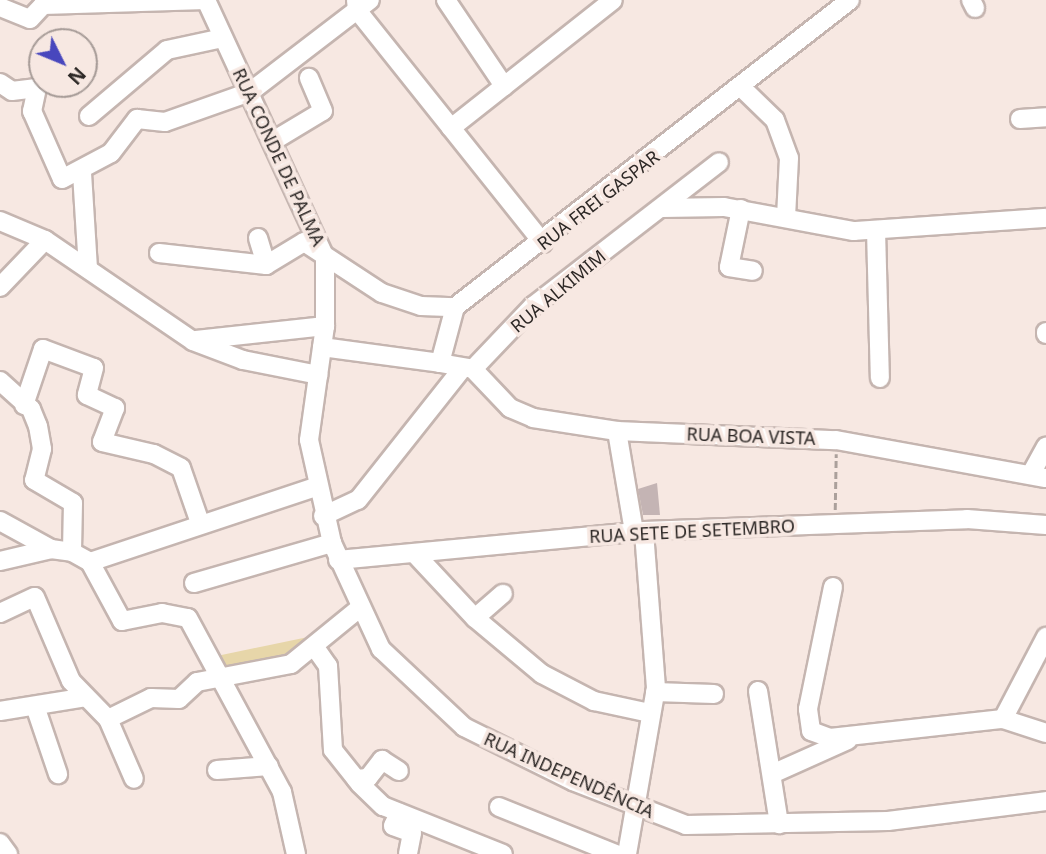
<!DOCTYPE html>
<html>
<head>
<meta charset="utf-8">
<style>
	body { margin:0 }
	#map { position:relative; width:1046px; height:854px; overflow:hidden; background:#f7e8e2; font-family:"Noto Sans",sans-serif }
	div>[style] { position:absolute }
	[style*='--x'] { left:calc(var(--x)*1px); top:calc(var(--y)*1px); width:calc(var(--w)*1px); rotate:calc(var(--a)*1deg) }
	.green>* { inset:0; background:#e7d6a9 }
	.building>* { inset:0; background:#c4b4b4 }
	.path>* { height:2.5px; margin-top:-1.25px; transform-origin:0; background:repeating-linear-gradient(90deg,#aba09b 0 7px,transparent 0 10.5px) }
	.roads { filter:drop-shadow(2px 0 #c5b5b0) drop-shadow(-2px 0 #c5b5b0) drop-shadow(0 2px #c5b5b0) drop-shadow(0 -2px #c5b5b0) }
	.minor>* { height:18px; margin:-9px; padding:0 9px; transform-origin:9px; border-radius:9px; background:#fff }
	span { translate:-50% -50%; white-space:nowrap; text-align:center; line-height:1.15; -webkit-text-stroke:7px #f7e8e2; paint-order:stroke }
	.street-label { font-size:18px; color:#2d2826 }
	.north { position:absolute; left:28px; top:28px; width:70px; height:70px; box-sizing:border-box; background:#f7e8e2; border:2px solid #a69b97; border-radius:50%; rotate:133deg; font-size:19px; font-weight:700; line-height:28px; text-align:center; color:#2d2826 }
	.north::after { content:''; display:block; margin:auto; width:24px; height:32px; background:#4847bd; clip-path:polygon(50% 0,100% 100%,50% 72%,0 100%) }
</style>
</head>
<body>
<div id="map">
	<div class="green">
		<i style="clip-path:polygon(313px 636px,302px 650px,262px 667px,218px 673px,212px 657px)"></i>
	</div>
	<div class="building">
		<i style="clip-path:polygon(657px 483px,660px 515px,643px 515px,638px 489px)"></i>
	</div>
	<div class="path">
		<i style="--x:835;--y:510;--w:56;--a:-89"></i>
	</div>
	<div class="roads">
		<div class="minor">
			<i style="--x:356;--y:0;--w:10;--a:84"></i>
			<i style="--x:357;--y:10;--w:298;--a:51.4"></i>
			<i style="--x:446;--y:0;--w:104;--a:56"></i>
			<i style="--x:971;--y:0;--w:9;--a:63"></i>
			<i style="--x:0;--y:7;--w:32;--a:22"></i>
			<i style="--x:30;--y:19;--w:19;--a:-47"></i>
			<i style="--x:43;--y:5;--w:163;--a:-1.8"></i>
			<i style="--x:206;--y:0;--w:283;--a:65.2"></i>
			<i style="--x:325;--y:257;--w:69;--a:90"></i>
			<i style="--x:325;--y:326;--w:115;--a:98"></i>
			<i style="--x:309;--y:440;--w:106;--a:77.4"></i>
			<i style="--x:332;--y:543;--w:117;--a:65.2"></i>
			<i style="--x:381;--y:649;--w:114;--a:43.2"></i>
			<i style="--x:464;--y:727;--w:122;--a:26.4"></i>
			<i style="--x:573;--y:781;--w:121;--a:21.3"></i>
			<i style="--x:686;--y:825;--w:202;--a:-1.1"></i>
			<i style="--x:888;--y:821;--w:159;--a:-7.2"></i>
			<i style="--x:0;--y:83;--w:14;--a:34"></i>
			<i style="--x:12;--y:91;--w:25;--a:-7"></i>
			<i style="--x:37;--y:88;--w:24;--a:102"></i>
			<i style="--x:32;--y:111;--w:74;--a:66.2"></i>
			<i style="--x:62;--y:179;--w:55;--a:-28"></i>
			<i style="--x:111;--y:153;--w:43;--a:-52.6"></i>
			<i style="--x:137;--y:119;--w:28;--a:6"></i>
			<i style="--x:165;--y:122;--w:90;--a:-19.4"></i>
			<i style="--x:250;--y:92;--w:151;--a:-37.5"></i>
			<i style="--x:741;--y:87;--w:47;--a:44.1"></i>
			<i style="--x:775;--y:120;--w:40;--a:69.8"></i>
			<i style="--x:789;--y:158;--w:60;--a:92.9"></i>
			<i style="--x:89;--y:116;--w:102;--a:-40.2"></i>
			<i style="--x:167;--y:50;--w:57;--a:-12.1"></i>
			<i style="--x:1020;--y:119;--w:26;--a:-4"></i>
			<i style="--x:451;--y:128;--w:206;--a:-38.3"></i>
			<i style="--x:273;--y:141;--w:58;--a:-31"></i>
			<i style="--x:323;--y:111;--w:36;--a:-113"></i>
			<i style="--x:82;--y:173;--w:96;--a:86.4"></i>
			<i style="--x:662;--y:208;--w:62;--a:-0.9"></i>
			<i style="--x:724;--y:207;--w:132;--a:10.5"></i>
			<i style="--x:854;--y:231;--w:192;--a:-3.9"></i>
			<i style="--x:741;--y:209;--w:59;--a:101.7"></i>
			<i style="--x:729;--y:267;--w:24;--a:9"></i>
			<i style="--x:0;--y:221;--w:49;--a:22.9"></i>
			<i style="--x:45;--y:240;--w:179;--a:34.3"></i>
			<i style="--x:193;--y:341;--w:53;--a:20.8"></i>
			<i style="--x:243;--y:360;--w:77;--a:11.2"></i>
			<i style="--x:876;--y:230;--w:148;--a:88.5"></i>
			<i style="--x:258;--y:238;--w:28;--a:73"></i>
			<i style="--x:159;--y:253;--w:108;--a:6.4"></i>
			<i style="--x:266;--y:265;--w:44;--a:-31.2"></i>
			<i style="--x:304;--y:242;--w:93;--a:33.2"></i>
			<i style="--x:382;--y:293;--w:41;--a:18.4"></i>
			<i style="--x:421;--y:306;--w:34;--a:2"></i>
			<i style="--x:455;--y:307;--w:500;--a:-37.85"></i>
			<i style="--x:0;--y:287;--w:65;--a:-46.2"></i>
			<i style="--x:455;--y:307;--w:58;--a:105"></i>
			<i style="--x:440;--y:363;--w:34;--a:10"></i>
			<i style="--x:473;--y:369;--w:87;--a:-46.4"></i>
			<i style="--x:533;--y:306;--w:235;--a:-37.7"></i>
			<i style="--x:1046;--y:332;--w:2;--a:90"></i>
			<i style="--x:196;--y:340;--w:130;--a:-6.2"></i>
			<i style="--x:322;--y:347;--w:119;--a:7.7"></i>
			<i style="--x:473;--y:369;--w:54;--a:46.5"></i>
			<i style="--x:510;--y:408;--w:25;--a:23"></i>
			<i style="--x:533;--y:418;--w:85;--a:8.8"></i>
			<i style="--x:617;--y:431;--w:219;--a:2.4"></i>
			<i style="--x:836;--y:440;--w:213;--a:10.3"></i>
			<i style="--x:0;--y:381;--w:42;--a:42.1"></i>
			<i style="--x:31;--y:409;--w:18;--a:68"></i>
			<i style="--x:38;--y:426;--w:23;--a:80"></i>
			<i style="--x:42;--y:449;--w:32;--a:104"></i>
			<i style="--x:34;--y:480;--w:45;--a:30.5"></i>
			<i style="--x:73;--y:503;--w:49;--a:91.2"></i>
			<i style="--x:24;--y:405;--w:59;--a:-71.3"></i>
			<i style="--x:43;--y:349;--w:54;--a:20.4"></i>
			<i style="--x:94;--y:368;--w:28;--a:105"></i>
			<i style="--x:87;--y:395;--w:31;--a:25"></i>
			<i style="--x:115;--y:408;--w:36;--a:111"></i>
			<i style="--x:102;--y:442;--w:53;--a:13"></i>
			<i style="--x:154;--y:454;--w:30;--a:27"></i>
			<i style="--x:181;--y:468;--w:58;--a:70.9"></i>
			<i style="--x:617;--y:431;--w:102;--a:80.4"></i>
			<i style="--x:1032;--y:472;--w:29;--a:-61"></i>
			<i style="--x:323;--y:516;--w:38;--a:-25"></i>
			<i style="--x:358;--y:500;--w:167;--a:-51.6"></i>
			<i style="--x:0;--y:521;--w:58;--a:28.8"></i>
			<i style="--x:416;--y:555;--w:86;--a:46.9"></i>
			<i style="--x:475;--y:618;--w:87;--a:39.9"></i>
			<i style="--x:542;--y:674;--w:59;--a:27.4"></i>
			<i style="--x:594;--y:701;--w:57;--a:12.1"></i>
			<i style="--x:338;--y:560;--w:307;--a:-5.4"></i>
			<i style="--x:644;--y:531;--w:323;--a:-2.1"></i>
			<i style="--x:967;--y:519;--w:79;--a:4.3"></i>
			<i style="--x:0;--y:561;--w:52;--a:-13.2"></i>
			<i style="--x:51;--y:549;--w:21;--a:8"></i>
			<i style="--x:72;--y:552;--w:21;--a:29"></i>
			<i style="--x:90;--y:562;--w:67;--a:61.5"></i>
			<i style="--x:122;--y:621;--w:41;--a:-11.3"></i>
			<i style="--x:162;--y:613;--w:26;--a:11"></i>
			<i style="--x:188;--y:618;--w:198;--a:61.6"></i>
			<i style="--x:282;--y:792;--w:64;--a:77.3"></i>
			<i style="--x:90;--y:562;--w:238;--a:-18.4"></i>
			<i style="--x:194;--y:583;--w:144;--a:-16.2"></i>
			<i style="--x:833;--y:587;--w:125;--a:101.6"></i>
			<i style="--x:808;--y:709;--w:22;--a:82"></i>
			<i style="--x:811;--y:731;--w:20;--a:20"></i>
			<i style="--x:830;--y:738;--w:174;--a:-6.3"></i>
			<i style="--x:1003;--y:719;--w:45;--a:18"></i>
			<i style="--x:0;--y:613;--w:38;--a:-25"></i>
			<i style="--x:35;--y:597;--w:91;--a:66.8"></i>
			<i style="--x:71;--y:681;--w:53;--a:45.8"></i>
			<i style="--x:475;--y:618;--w:37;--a:-41"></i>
			<i style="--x:316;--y:649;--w:21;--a:55"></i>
			<i style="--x:328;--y:666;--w:84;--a:86.6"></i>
			<i style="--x:333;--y:750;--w:43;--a:51.5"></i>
			<i style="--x:360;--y:784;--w:32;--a:44"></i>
			<i style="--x:383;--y:806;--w:129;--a:21.8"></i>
			<i style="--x:758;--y:691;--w:135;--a:81"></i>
			<i style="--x:655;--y:692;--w:59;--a:1.9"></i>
			<i style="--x:35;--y:706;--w:72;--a:71.3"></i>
			<i style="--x:0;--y:711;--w:87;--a:-9.2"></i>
			<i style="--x:108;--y:719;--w:48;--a:-26"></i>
			<i style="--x:151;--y:698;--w:28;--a:2"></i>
			<i style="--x:179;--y:699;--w:25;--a:-43"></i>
			<i style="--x:197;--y:682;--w:96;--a:-10.8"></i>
			<i style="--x:291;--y:664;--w:90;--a:-39.2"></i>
			<i style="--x:108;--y:719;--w:65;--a:66.6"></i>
			<i style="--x:1003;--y:719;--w:93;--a:-62.3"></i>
			<i style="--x:217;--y:770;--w:52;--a:-4.4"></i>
			<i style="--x:772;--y:774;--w:83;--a:-24.1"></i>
			<i style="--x:356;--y:779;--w:12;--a:-5"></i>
			<i style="--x:368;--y:778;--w:23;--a:-52"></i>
			<i style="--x:382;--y:760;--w:20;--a:33"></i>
			<i style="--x:499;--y:807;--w:126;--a:21.9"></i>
			<i style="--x:399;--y:813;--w:14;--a:115"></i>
			<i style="--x:393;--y:826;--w:20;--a:20"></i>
			<i style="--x:412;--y:833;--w:21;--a:101"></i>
			<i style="--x:0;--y:843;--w:14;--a:54"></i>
			<i style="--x:627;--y:854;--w:169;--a:-80.1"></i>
			<i style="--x:656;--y:688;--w:157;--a:-94.4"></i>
		</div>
	</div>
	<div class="street-label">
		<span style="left:279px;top:157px;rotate:65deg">RUA CONDE DE PALMA</span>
		<span style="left:598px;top:200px;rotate:-38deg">RUA FREI GASPAR</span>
		<span style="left:558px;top:291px;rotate:-40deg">RUA ALKIMIM</span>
		<span style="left:751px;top:436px;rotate:2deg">RUA BOA VISTA</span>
		<span style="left:692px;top:531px;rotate:-3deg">RUA SETE DE SETEMBRO</span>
		<span style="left:569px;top:775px;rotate:24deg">RUA INDEPENDÊNCIA</span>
	</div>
	<div class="north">N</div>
</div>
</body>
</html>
